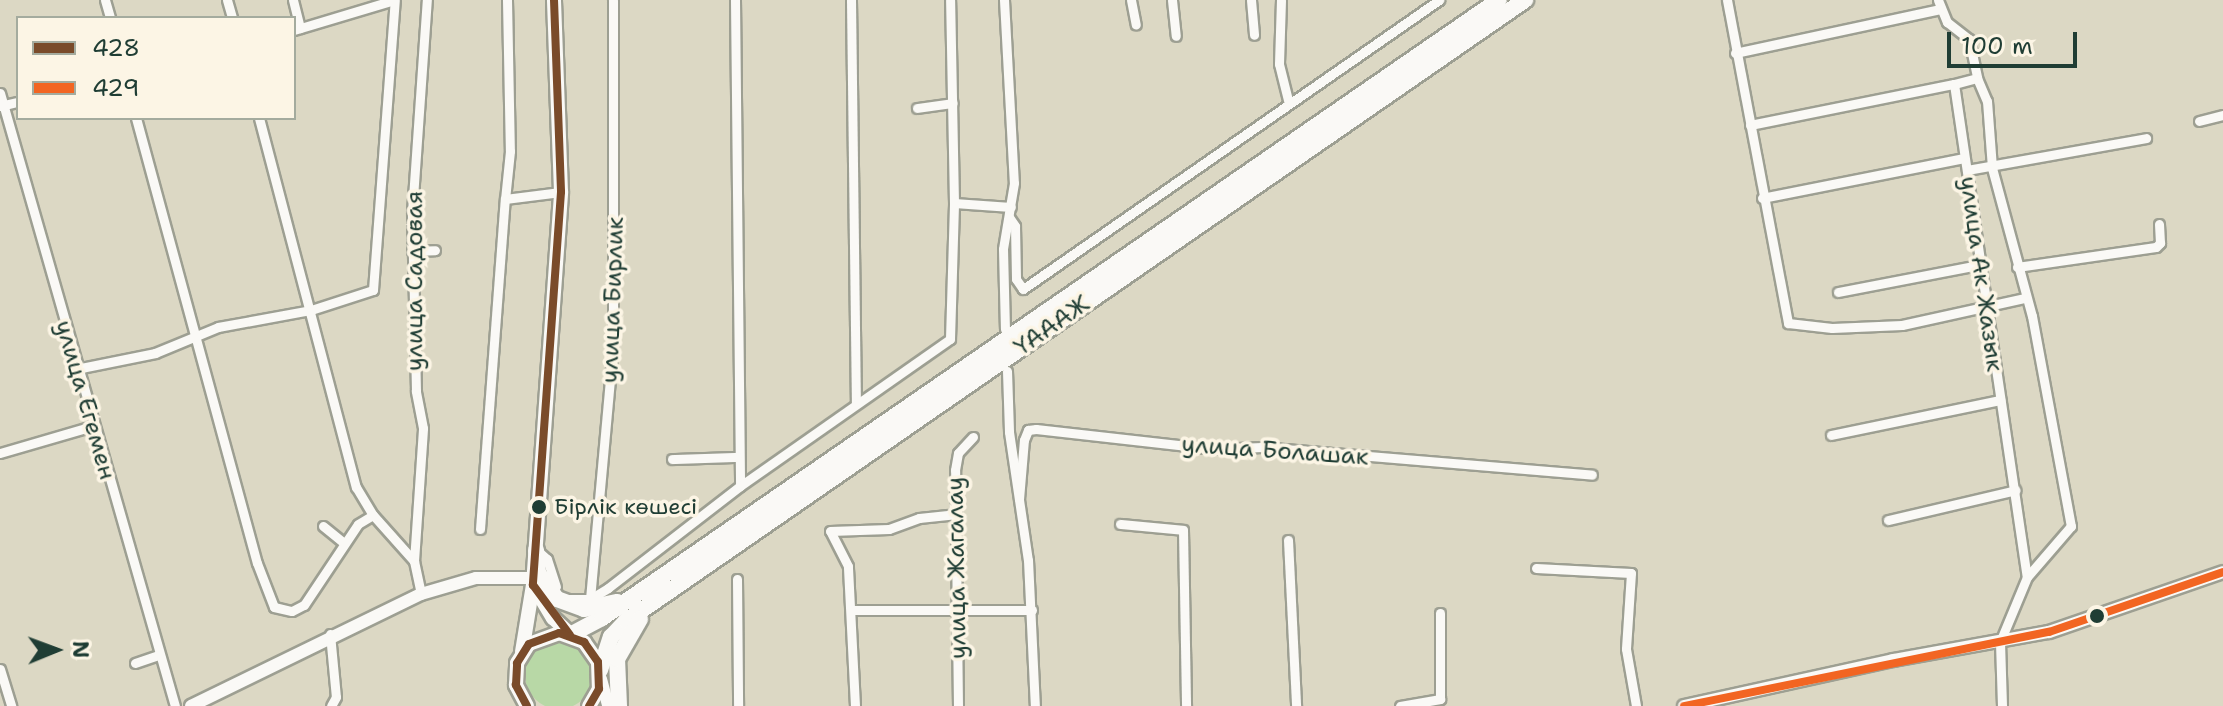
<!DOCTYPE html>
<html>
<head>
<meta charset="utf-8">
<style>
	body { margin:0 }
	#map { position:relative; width:2223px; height:706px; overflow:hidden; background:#dcd8c4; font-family:"Shantell Sans",sans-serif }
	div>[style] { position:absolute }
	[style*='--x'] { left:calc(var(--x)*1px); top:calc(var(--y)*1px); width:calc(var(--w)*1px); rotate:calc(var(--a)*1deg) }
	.green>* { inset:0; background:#b8d8a6 }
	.round { border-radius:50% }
	.roads { filter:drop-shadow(2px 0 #9d9f92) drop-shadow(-2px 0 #9d9f92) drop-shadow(0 2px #9d9f92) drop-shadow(0 -2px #9d9f92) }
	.street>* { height:9px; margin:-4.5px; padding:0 4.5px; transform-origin:4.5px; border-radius:4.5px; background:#faf9f6 }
	.secondary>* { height:12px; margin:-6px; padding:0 6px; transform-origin:6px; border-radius:6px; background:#faf9f6 }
	.primary>* { height:14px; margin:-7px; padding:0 7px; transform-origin:7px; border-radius:7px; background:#faf9f6 }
	.highway>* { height:16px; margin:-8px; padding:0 8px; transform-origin:8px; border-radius:8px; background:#faf9f6 }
	.bus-1>* { height:8px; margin:-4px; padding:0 4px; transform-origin:4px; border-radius:4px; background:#7a4b2a }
	.bus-2>* { height:8px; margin:-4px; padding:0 4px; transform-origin:4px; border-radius:4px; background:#f26522 }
	.dots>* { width:22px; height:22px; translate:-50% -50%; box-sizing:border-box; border:4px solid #fcf5e5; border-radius:50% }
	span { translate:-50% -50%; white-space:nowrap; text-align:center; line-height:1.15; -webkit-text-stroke:7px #fcf5e5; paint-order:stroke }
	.bus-label { font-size:22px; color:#1f3d34 }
	.left { translate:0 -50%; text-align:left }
	.street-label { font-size:24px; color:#1f3d34 }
	.legend { position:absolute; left:16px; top:16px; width:280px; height:104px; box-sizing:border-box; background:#fcf5e5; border:2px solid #a4ab9e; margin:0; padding:10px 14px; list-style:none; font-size:24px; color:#1f3d34 }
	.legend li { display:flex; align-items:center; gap:16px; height:40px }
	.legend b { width:40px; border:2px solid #a4ab9e }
	.north { position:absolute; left:16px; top:610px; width:80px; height:80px; -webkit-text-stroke:6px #fcf5e5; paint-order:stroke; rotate:89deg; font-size:22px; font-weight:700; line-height:32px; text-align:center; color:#1f3d34 }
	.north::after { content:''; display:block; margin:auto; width:28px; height:36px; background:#1f3d34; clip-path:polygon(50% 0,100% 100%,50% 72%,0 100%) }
	.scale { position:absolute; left:1947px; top:32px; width:130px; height:36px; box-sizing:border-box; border:4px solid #1f3d34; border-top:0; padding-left:10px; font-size:24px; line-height:28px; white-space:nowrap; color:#1f3d34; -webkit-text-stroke:6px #fcf5e5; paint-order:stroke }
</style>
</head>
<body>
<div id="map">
	<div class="green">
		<i class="round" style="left:525px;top:641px;width:68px;height:68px"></i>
	</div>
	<div class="roads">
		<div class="street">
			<i style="--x:105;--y:0;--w:19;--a:74"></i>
			<i style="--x:227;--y:0;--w:19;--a:74"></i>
			<i style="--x:293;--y:0;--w:29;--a:76"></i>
			<i style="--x:507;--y:0;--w:151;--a:88.9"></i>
			<i style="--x:510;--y:151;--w:48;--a:95.9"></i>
			<i style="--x:505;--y:199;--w:56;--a:-7.1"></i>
			<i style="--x:735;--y:0;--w:486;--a:89.4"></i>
			<i style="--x:851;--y:0;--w:403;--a:89.3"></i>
			<i style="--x:1004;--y:0;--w:183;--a:86.9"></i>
			<i style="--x:1014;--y:183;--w:67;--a:99.5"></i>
			<i style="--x:1003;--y:249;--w:80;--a:88.6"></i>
			<i style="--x:1131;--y:0;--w:25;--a:79"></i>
			<i style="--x:1172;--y:0;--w:36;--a:84"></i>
			<i style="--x:1251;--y:0;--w:35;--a:85"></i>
			<i style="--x:1281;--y:0;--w:64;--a:91.8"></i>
			<i style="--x:1279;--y:64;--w:41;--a:76"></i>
			<i style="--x:1727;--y:0;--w:329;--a:79.3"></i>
			<i style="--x:1788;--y:323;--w:44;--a:6.5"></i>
			<i style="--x:1832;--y:328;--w:70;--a:-2.5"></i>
			<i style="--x:1902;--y:325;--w:126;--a:-12.4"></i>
			<i style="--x:1938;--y:0;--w:24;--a:68"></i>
			<i style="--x:1947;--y:22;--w:28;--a:38"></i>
			<i style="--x:1969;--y:39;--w:40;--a:78"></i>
			<i style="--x:1977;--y:78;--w:24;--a:165"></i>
			<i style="--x:1954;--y:84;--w:498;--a:81.6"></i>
			<i style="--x:294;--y:30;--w:104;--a:-16.7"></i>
			<i style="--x:1735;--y:53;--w:210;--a:-12.1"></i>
			<i style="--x:1977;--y:78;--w:25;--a:67"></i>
			<i style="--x:1987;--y:101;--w:67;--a:85.7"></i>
			<i style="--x:1992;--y:168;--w:153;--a:74.9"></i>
			<i style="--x:2032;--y:316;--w:214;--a:79.5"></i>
			<i style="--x:2071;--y:526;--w:67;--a:130.8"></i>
			<i style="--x:2027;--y:577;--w:70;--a:112.6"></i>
			<i style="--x:2000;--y:642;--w:64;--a:88.2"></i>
			<i style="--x:0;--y:93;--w:637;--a:74.07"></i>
			<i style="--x:0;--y:106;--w:18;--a:-13"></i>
			<i style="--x:917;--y:108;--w:36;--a:-8"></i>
			<i style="--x:136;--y:118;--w:461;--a:74.8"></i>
			<i style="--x:257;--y:563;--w:47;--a:68.9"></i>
			<i style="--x:274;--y:607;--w:18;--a:13"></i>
			<i style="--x:292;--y:611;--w:13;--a:-27"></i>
			<i style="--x:304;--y:605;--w:97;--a:-56.3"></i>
			<i style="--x:358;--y:524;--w:17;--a:-31"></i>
			<i style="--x:259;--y:118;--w:382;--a:75.3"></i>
			<i style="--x:356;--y:487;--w:33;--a:59"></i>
			<i style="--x:373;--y:515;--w:62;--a:48.3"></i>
			<i style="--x:414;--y:561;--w:34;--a:78"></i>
			<i style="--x:2199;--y:121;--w:25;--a:-14"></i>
			<i style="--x:1750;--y:125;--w:208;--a:-11.4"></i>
			<i style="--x:1967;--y:170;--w:182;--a:-10.1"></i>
			<i style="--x:1762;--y:198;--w:206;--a:-11.2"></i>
			<i style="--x:954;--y:203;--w:57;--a:4"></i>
			<i style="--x:1009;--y:217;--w:11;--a:56"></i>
			<i style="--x:1015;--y:226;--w:53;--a:88.9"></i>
			<i style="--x:1016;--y:279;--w:12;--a:55"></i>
			<i style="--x:1023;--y:289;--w:507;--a:-34.79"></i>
			<i style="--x:412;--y:251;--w:23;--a:-2"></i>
			<i style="--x:2017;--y:267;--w:140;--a:-8.2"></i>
			<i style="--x:2156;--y:247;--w:6;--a:-45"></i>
			<i style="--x:2160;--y:243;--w:19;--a:-93"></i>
			<i style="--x:1838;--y:292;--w:143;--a:-10.9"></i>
			<i style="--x:76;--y:369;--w:81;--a:-11.4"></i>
			<i style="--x:155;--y:353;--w:68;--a:-22.4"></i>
			<i style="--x:218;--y:327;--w:95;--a:-10.4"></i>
			<i style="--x:311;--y:310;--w:65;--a:-17.9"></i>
			<i style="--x:373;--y:290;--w:291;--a:-85.7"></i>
			<i style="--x:1007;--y:371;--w:61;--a:88.1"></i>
			<i style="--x:1009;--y:432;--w:129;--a:81.6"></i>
			<i style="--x:1028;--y:560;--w:146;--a:87.3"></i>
			<i style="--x:1831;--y:435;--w:173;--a:-11.7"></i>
			<i style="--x:0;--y:453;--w:97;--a:-16.2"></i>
			<i style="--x:672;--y:459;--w:65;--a:-1.8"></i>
			<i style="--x:1019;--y:499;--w:59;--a:-85.2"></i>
			<i style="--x:1024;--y:440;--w:11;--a:-68"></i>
			<i style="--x:1028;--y:430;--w:8;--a:-7"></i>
			<i style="--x:1036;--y:429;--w:179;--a:6.4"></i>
			<i style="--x:1214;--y:449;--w:48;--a:-2.4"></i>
			<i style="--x:1262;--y:447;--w:331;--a:4.8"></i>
			<i style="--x:1888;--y:520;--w:131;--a:-13.2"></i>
			<i style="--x:1120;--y:524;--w:63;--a:5.4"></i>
			<i style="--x:1183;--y:530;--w:176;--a:89"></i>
			<i style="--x:323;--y:526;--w:27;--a:39"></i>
			<i style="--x:480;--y:529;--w:331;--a:-85.7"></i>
			<i style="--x:1288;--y:540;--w:166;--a:87.2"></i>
			<i style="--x:538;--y:551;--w:12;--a:42"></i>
			<i style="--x:547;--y:559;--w:29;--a:72"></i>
			<i style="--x:414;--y:561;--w:133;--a:-86.1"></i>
			<i style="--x:423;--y:428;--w:38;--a:-101"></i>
			<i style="--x:416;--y:391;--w:179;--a:-91.3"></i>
			<i style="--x:412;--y:212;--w:213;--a:-86"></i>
			<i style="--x:1536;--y:568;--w:95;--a:3"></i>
			<i style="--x:1631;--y:573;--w:76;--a:93.8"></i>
			<i style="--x:1626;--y:649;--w:58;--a:80"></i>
			<i style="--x:737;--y:579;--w:127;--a:89.5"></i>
			<i style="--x:569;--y:599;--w:21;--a:0"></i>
			<i style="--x:590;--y:599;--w:21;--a:-31"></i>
			<i style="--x:608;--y:588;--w:167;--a:-37.7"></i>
			<i style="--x:740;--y:486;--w:256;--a:-35"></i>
			<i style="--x:950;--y:339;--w:136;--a:-88.3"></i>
			<i style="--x:954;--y:203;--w:203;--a:-91.1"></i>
			<i style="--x:590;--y:599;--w:256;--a:-84.8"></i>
			<i style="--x:613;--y:344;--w:344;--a:-90"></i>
			<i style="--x:853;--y:610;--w:179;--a:0"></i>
			<i style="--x:330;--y:634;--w:63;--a:84.6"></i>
			<i style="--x:336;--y:697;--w:10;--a:119"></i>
			<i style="--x:135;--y:663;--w:24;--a:-19"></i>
			<i style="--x:0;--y:669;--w:39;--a:73"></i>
			<i style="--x:855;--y:706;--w:140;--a:-92.9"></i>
			<i style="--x:848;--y:566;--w:39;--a:-117"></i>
			<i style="--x:830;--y:531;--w:59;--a:-1.9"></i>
			<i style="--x:889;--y:529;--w:32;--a:-20"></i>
			<i style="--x:919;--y:518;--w:36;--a:-6"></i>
			<i style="--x:958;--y:706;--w:236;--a:-90.7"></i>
			<i style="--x:955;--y:470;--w:17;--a:-80"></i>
			<i style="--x:958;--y:453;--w:22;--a:-47"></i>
			<i style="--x:1400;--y:706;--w:41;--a:-9.9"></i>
			<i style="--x:1440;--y:699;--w:86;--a:-90"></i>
		</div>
		<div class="secondary">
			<i style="--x:601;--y:679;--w:28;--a:75"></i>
			<i style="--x:191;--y:706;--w:256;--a:-26"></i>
			<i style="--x:421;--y:594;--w:57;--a:-16.2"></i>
			<i style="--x:476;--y:578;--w:57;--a:0"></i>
			<i style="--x:1684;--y:706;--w:214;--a:-12.4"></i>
			<i style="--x:1893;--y:660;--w:158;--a:-10.2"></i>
			<i style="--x:2049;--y:632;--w:184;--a:-19"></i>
		</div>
		<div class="primary">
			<i style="--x:533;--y:585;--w:39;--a:59"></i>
			<i style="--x:553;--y:618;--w:23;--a:43"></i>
			<i style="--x:522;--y:652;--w:68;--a:-80.7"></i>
			<i style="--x:533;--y:585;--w:394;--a:-85.9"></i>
			<i style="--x:561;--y:192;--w:192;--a:-92.1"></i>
			<i style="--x:527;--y:706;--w:24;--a:-118"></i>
			<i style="--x:516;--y:685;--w:22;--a:-87"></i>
			<i style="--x:517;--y:663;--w:22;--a:-58"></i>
			<i style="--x:529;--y:644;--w:32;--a:-20"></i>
			<i style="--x:559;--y:633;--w:27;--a:20"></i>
			<i style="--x:584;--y:642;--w:24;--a:55"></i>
			<i style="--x:598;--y:662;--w:27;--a:88"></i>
			<i style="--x:599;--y:689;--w:20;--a:120"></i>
		</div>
		<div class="highway">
			<i style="--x:536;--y:550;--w:23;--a:85"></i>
			<i style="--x:538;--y:573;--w:32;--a:54"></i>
			<i style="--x:557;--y:599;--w:29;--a:20"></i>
			<i style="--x:584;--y:609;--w:34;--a:-12"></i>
			<i style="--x:570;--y:635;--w:36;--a:-28"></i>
			<i style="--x:602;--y:618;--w:1089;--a:-34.57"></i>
			<i style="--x:600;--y:670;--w:35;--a:-72"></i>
			<i style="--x:611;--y:637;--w:22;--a:-47"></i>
			<i style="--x:626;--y:621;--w:1093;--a:-34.64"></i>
			<i style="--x:619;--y:706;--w:47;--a:-92.4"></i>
			<i style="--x:617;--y:659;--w:46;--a:-60.1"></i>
		</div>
	</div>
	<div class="bus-1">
		<i style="--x:554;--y:0;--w:192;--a:87.9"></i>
		<i style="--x:561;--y:192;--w:394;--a:94.1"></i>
		<i style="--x:533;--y:585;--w:62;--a:53.5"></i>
		<i style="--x:527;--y:706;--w:24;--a:-118"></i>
		<i style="--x:516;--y:685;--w:22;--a:-87"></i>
		<i style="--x:517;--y:663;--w:22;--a:-58"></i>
		<i style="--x:529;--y:644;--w:32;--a:-20"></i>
		<i style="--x:559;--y:633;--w:27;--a:20"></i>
		<i style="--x:584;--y:642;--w:24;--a:55"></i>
		<i style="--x:598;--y:662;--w:27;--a:88"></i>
		<i style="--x:599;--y:689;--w:20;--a:120"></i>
	</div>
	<div class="bus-2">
		<i style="--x:1684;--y:706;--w:372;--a:-11.5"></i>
		<i style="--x:2049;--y:632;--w:184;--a:-19"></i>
	</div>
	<div class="dots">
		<i style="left:539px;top:507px;background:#1f3d34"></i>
		<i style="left:2097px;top:616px;background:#1f3d34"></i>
	</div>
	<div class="bus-label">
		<span class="left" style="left:554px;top:507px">Бірлік көшесі</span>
	</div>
	<div class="street-label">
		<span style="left:1981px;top:274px;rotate:82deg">улица Ак Жазык</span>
		<span style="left:415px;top:281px;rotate:-90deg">улица Садовая</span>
		<span style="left:613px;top:300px;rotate:-88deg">улица Бирлик</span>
		<span style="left:1052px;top:326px;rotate:-35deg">ҮАААЖ</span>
		<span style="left:85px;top:400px;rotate:74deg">улица Егемен</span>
		<span style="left:1275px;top:451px;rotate:4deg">улица Болашак</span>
		<span style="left:957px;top:568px;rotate:-91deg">улица Жагалау</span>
	</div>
	<ul class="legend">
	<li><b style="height:10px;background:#7a4b2a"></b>428</li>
	<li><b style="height:10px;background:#f26522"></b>429</li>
	</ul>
	<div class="north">N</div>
	<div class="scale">100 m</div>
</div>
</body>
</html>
